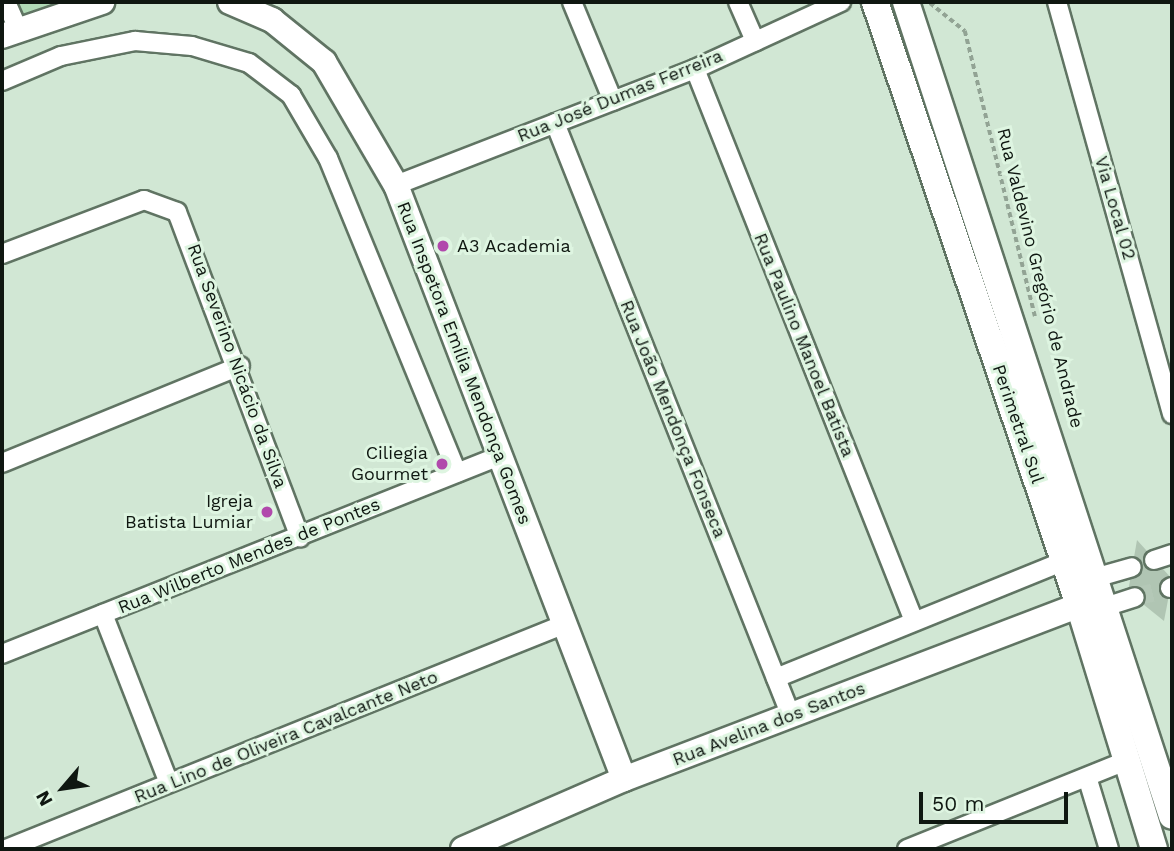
<!DOCTYPE html>
<html>
<head>
<meta charset="utf-8">
<style>
	body { margin:0 }
	#map { position:relative; width:1174px; height:851px; overflow:hidden; background:#d1e7d4; font-family:"Work Sans",sans-serif }
	div>[style] { position:absolute }
	[style*='--x'] { left:calc(var(--x)*1px); top:calc(var(--y)*1px); width:calc(var(--w)*1px); rotate:calc(var(--a)*1deg) }
	.green>* { inset:0; background:#b1dbb7 }
	.building>* { inset:0; background:#b0c5b3 }
	.street-tunnel>* { height:18px; margin-top:-9px; transform-origin:0; background:repeating-linear-gradient(90deg,#b4c8b7 0 18px,transparent 0 27px) }
	.path>* { height:3.5px; margin-top:-1.75px; transform-origin:0; background:repeating-linear-gradient(90deg,#92a394 0 5px,transparent 0 8.5px) }
	.roads { filter:drop-shadow(2px 0 #607463) drop-shadow(-2px 0 #607463) drop-shadow(0 2px #607463) drop-shadow(0 -2px #607463) }
	.street>* { height:18px; margin:-9px; padding:0 9px; transform-origin:9px; border-radius:9px; background:#fff }
	.secondary>* { height:24px; margin:-12px; padding:0 12px; transform-origin:12px; border-radius:12px; background:#fff }
	.primary>* { height:26px; margin:-13px; padding:0 13px; transform-origin:13px; border-radius:13px; background:#fff }
	.dots>* { width:19px; height:19px; translate:-50% -50%; box-sizing:border-box; border:4px solid #def5e1; border-radius:50% }
	span { translate:-50% -50%; white-space:nowrap; text-align:center; line-height:1.15; -webkit-text-stroke:6px #def5e1; paint-order:stroke }
	.street-label { font-size:18px; color:#0f1711 }
	.poi-label { font-size:18px; color:#0f1711 }
	.left { translate:0 -50%; text-align:left }
	.right { translate:-100% -50%; text-align:right }
	.frame { position:absolute; inset:0; border:4px solid #0f1711; pointer-events:none }
	.north { position:absolute; left:28px; top:753px; width:70px; height:70px; -webkit-text-stroke:5px #def5e1; paint-order:stroke; rotate:241deg; font-size:19px; font-weight:700; line-height:28px; text-align:center; color:#0f1711 }
	.north::after { content:''; display:block; margin:auto; width:24px; height:32px; background:#0f1711; clip-path:polygon(50% 0,100% 100%,50% 72%,0 100%) }
	.scale { position:absolute; left:919px; top:792px; width:149px; height:32px; box-sizing:border-box; border:4px solid #0f1711; border-top:0; padding-left:9px; font-size:21px; line-height:24px; white-space:nowrap; color:#0f1711; -webkit-text-stroke:5px #def5e1; paint-order:stroke }
</style>
</head>
<body>
<div id="map">
	<div class="green">
		<i style="clip-path:polygon(11px 2px,93px 2px,20px 24px)"></i>
	</div>
	<div class="building">
		<i style="clip-path:polygon(1137px 540px,1172px 579px,1164px 621px,1128px 592px)"></i>
	</div>
	<div class="street-tunnel">
		<i style="--x:1135;--y:597;--w:36;--a:-14"></i>
	</div>
	<div class="path">
		<i style="--x:930;--y:3;--w:45;--a:38.7"></i>
		<i style="--x:965;--y:31;--w:294;--a:76.2"></i>
	</div>
	<div class="roads">
		<div class="street">
			<i style="--x:6;--y:2;--w:30;--a:66"></i>
			<i style="--x:572;--y:2;--w:107;--a:67.5"></i>
			<i style="--x:738;--y:2;--w:43;--a:66.4"></i>
			<i style="--x:1057;--y:2;--w:428;--a:74.4"></i>
			<i style="--x:695;--y:69;--w:594;--a:68.36"></i>
			<i style="--x:2;--y:81;--w:64;--a:-23"></i>
			<i style="--x:61;--y:56;--w:76;--a:-11.5"></i>
			<i style="--x:135;--y:41;--w:57;--a:5"></i>
			<i style="--x:192;--y:46;--w:59;--a:16.6"></i>
			<i style="--x:249;--y:63;--w:53;--a:37.3"></i>
			<i style="--x:291;--y:95;--w:73;--a:59.6"></i>
			<i style="--x:328;--y:158;--w:340;--a:67.7"></i>
			<i style="--x:555;--y:123;--w:638;--a:68.3"></i>
			<i style="--x:396;--y:185;--w:321;--a:-21.2"></i>
			<i style="--x:695;--y:69;--w:161;--a:-24.7"></i>
			<i style="--x:2;--y:254;--w:152;--a:-20.8"></i>
			<i style="--x:144;--y:200;--w:35;--a:20"></i>
			<i style="--x:177;--y:212;--w:348;--a:69.3"></i>
			<i style="--x:2;--y:463;--w:257;--a:-22.2"></i>
			<i style="--x:1154;--y:560;--w:19;--a:-18"></i>
			<i style="--x:1098;--y:577;--w:35;--a:-16"></i>
			<i style="--x:1170;--y:588;--w:2;--a:-27"></i>
			<i style="--x:1108;--y:606;--w:28;--a:-18"></i>
			<i style="--x:103;--y:614;--w:181;--a:68.7"></i>
			<i style="--x:2;--y:654;--w:533;--a:-21.7"></i>
			<i style="--x:776;--y:678;--w:311;--a:-22.1"></i>
			<i style="--x:1088;--y:780;--w:72;--a:73.1"></i>
			<i style="--x:6;--y:849;--w:603;--a:-21.93"></i>
			<i style="--x:907;--y:849;--w:236;--a:-21.9"></i>
		</div>
		<div class="secondary">
			<i style="--x:230;--y:2;--w:46;--a:23.2"></i>
			<i style="--x:272;--y:20;--w:67;--a:38.9"></i>
			<i style="--x:324;--y:62;--w:143;--a:59.7"></i>
			<i style="--x:396;--y:185;--w:636;--a:69"></i>
			<i style="--x:2;--y:36;--w:106;--a:-18.8"></i>
			<i style="--x:463;--y:849;--w:176;--a:-23.5"></i>
			<i style="--x:624;--y:779;--w:487;--a:-20.9"></i>
		</div>
		<div class="primary">
			<i style="--x:875;--y:2;--w:637;--a:71.31"></i>
			<i style="--x:1079;--y:605;--w:255;--a:72.9"></i>
			<i style="--x:906;--y:2;--w:856;--a:71.9"></i>
		</div>
	</div>
	<div class="dots">
		<i style="left:443px;top:246px;background:#b149ac"></i>
		<i style="left:442px;top:464px;background:#b149ac"></i>
		<i style="left:267px;top:512px;background:#b149ac"></i>
	</div>
	<div class="street-label">
		<span style="left:620px;top:96px;rotate:-22deg">Rua José Dumas Ferreira</span>
		<span style="left:1115px;top:208px;rotate:74deg">Via Local 02</span>
		<span style="left:1040px;top:278px;rotate:76deg">Rua Valdevino Gregório de Andrade</span>
		<span style="left:804px;top:345px;rotate:68deg">Rua Paulino Manoel Batista</span>
		<span style="left:464px;top:363px;rotate:69deg">Rua Inspetora Emília Mendonça Gomes</span>
		<span style="left:237px;top:366px;rotate:70deg">Rua Severino Nicácio da Silva</span>
		<span style="left:673px;top:419px;rotate:68deg">Rua João Mendonça Fonseca</span>
		<span style="left:1018px;top:424px;rotate:71deg">Perimetral Sul</span>
		<span style="left:249px;top:556px;rotate:-22deg">Rua Wilberto Mendes de Pontes</span>
		<span style="left:769px;top:724px;rotate:-21deg">Rua Avelina dos Santos</span>
		<span style="left:286px;top:737px;rotate:-22deg">Rua Lino de Oliveira Cavalcante Neto</span>
	</div>
	<div class="poi-label">
		<span class="left" style="left:457px;top:246px">A3 Academia</span>
		<span class="right" style="left:428px;top:464px">Ciliegia<br>Gourmet</span>
		<span class="right" style="left:253px;top:512px">Igreja<br>Batista Lumiar</span>
	</div>
	<div class="frame"></div>
	<div class="north">N</div>
	<div class="scale">50 m</div>
</div>
</body>
</html>
